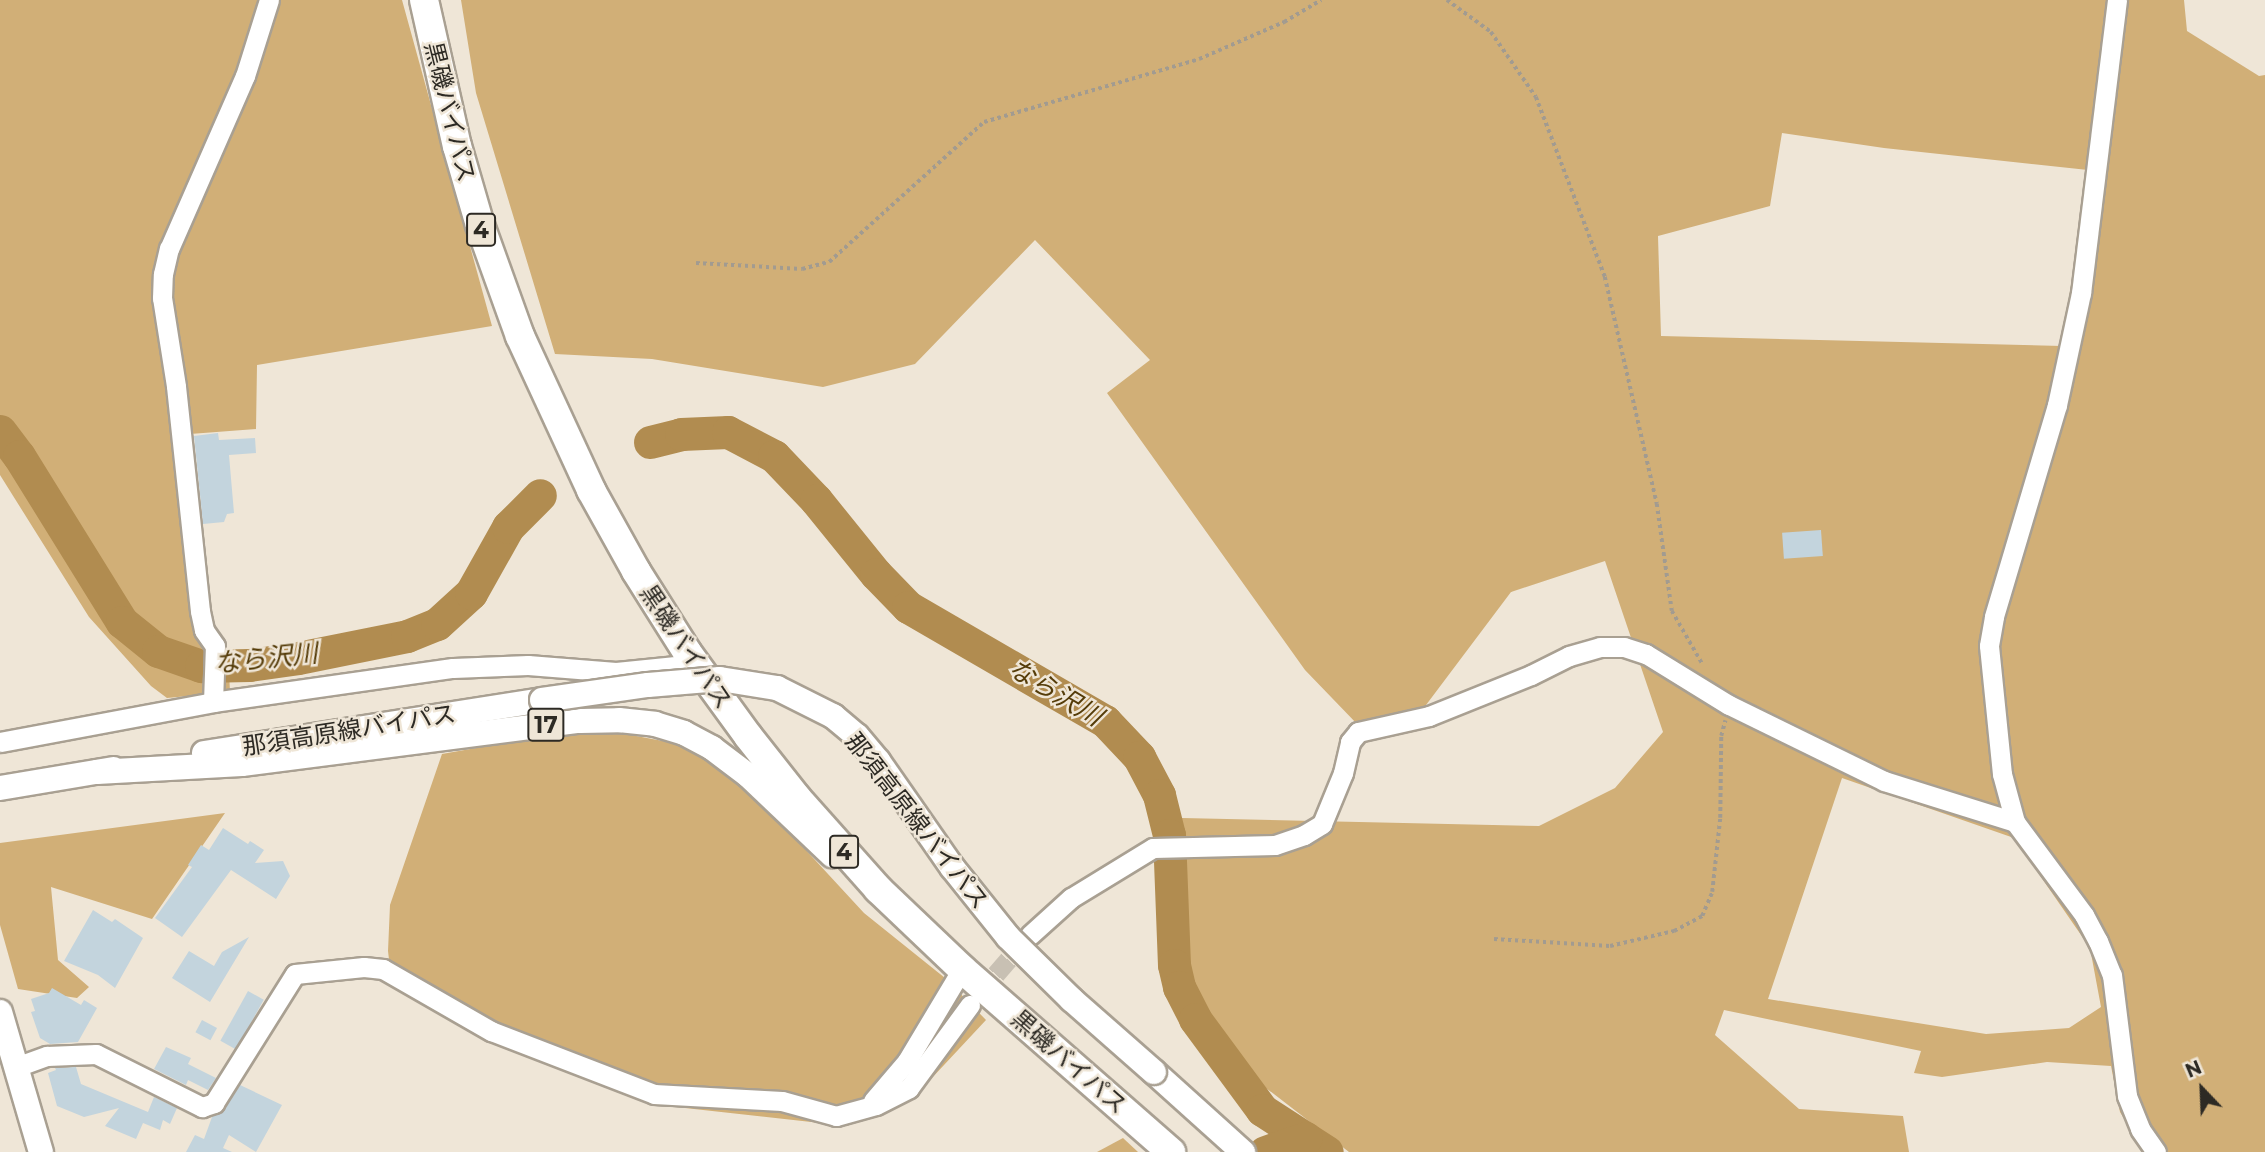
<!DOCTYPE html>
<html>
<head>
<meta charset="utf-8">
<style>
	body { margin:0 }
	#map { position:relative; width:2265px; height:1152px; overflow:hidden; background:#efe6d7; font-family:Montserrat,"Noto Sans JP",sans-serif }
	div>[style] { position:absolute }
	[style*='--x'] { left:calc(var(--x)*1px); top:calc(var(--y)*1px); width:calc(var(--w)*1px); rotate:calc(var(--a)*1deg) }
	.green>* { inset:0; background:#d1af77 }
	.river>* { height:33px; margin:-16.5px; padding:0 16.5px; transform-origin:16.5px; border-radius:16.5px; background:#b18c50 }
	.building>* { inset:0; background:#c3d4dd; transform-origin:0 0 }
	.minor-tunnel>* { height:19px; margin-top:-9.5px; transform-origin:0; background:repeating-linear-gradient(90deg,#c8c0b3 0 19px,transparent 0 29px) }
	.path>* { height:3.5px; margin-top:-1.75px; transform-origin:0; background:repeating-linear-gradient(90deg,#a29b90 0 3.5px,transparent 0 7px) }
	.roads { filter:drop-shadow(2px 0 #a9a092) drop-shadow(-2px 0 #a9a092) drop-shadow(0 2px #a9a092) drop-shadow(0 -2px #a9a092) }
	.minor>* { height:19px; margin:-9.5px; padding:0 9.5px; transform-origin:9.5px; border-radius:9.5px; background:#fff }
	.major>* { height:24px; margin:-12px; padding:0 12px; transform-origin:12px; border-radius:12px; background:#fff }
	.highway>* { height:28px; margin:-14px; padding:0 14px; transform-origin:14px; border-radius:14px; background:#fff }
	.bridges { filter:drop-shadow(2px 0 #a9a092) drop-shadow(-2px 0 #a9a092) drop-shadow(0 2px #a9a092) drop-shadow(0 -2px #a9a092) }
	.major-bridge>* { height:24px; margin:-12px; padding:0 12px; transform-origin:12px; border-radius:12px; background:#fff }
	span { translate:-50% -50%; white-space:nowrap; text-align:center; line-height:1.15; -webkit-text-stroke:5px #efe6d7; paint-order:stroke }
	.shield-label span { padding:2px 5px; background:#efe6d7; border:2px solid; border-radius:5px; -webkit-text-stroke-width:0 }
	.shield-label { font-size:23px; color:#2d2a24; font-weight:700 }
	.street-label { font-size:24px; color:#2d2a24 }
	.water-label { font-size:26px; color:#553c09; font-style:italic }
	.north { position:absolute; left:2167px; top:1054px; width:70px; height:70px; -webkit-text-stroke:5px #efe6d7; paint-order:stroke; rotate:337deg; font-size:19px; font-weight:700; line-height:28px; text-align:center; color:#2d2a24 }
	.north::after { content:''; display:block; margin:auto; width:24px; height:32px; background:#2d2a24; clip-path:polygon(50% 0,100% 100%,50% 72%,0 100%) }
</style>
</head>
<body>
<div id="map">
	<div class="green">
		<i style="clip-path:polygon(0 0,402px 0,492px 326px,257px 365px,256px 429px,190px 434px,212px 620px,228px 650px,230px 692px,167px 698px,151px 686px,89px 617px,0 475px)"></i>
		<i style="clip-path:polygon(evenodd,461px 0,2184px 0,2187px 31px,2259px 76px,2265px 75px,2265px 1152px,2144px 1152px,2120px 1112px,2111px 1066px,2047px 1062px,1942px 1077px,1914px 1073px,1921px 1051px,1724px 1010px,1715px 1035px,1799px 1109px,1903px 1116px,1909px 1152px,1349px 1152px,1240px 1068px,1193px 985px,1182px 923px,1182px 818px,1539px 826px,1615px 788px,1663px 732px,1605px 561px,1511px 592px,1420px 713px,1359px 726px,1305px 670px,1107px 393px,1150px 360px,1035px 240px,915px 364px,823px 387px,652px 359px,555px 354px,476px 93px,461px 0,1782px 133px,1884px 148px,2088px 170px,2062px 346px,1661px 336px,1658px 236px,1770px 206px,1782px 133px,461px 0,1842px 778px,2014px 838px,2090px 948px,2101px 1007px,2069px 1028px,1986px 1034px,1768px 999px,1842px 778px)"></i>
		<i style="clip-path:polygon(615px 732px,684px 745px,755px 795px,864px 913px,945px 978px,986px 1020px,916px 1095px,847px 1126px,649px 1104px,499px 1044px,392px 985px,388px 951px,390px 905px,442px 754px,556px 734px)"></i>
		<i style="clip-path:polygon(225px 813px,152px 919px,51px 887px,58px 960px,89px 987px,77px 998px,18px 989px,0 925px,0 843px)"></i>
		<i style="clip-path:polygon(1123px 1138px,1138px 1152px,1097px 1152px)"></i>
	</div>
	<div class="river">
		<i style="--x:0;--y:431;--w:31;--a:53"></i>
		<i style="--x:19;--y:456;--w:195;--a:58.2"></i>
		<i style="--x:122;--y:622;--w:46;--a:38.9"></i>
		<i style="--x:158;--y:651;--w:46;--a:19.2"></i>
		<i style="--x:201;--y:666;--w:48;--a:-1.2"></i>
		<i style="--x:249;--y:665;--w:49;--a:-8.1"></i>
		<i style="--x:298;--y:658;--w:111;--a:-11.4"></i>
		<i style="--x:407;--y:636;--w:32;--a:-22"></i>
		<i style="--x:437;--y:624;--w:46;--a:-42.4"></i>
		<i style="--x:471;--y:593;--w:76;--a:-60.7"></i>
		<i style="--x:508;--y:527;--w:45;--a:-45"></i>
		<i style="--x:650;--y:442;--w:32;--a:-14"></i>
		<i style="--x:681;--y:434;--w:47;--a:-2.4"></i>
		<i style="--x:728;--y:432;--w:52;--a:27.6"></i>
		<i style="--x:774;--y:456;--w:61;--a:46.3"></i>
		<i style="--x:816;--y:500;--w:95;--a:51"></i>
		<i style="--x:876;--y:574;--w:46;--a:45.9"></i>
		<i style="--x:908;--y:607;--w:228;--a:30.1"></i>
		<i style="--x:1105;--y:721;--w:50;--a:46.6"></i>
		<i style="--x:1139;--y:757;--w:43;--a:62.2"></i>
		<i style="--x:1159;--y:795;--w:41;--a:76"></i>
		<i style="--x:1169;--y:835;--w:130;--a:87.8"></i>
		<i style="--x:1174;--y:965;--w:23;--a:77"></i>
		<i style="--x:1179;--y:987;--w:36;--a:63"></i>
		<i style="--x:1195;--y:1019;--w:113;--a:53.6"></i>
		<i style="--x:1262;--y:1110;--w:77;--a:32.9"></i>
		<i style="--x:1265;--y:1152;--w:43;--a:-18.9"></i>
	</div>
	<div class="building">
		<i style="clip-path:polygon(218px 433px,219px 440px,255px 438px,256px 453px,229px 455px,234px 513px,227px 514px,224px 522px,203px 524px,194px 436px)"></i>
		<i style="left:1821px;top:530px;width:26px;height:39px;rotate:86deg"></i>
		<i style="clip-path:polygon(223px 828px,248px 844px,250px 841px,264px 850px,255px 863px,283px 861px,290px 876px,276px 899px,231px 870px,182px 937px,155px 918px,192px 867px,188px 865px,201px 845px,209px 850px)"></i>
		<i style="clip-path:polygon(93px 910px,112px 922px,115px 919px,143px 938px,115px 988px,98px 975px,64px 961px)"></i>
		<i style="clip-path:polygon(249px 937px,210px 1002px,172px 978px,189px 951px,214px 966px,222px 952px)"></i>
		<i style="clip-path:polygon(52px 988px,81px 1005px,84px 1000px,97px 1008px,78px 1042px,50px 1044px,40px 1038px,31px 1012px,35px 1011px,31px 999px,49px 993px)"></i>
		<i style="left:248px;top:991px;width:18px;height:57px;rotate:29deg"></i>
		<i style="left:202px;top:1020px;width:17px;height:14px;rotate:28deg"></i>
		<i style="clip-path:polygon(166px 1047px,191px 1058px,188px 1064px,216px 1078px,208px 1090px,188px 1080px,186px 1085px,154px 1069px)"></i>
		<i style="clip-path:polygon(76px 1067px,81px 1084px,148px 1112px,154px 1097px,177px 1108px,170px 1124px,163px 1120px,160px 1130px,143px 1123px,136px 1139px,105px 1126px,119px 1108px,84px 1117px,57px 1106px,48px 1073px,56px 1070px,55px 1068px)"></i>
		<i style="clip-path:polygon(240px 1085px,282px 1105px,256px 1152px,229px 1135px,223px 1148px,232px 1152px,186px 1152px,195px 1135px,204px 1139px,212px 1117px,224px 1110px)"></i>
	</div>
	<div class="minor-tunnel">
		<i style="--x:977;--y:996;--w:78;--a:-49.2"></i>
	</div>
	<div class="path">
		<i style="--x:1447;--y:0;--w:54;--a:36"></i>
		<i style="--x:1491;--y:32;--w:79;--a:55.3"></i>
		<i style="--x:1536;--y:97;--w:193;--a:69"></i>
		<i style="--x:1605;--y:277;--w:233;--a:77.1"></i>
		<i style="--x:1657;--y:504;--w:108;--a:82"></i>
		<i style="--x:1672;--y:611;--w:62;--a:60.1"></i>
		<i style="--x:696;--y:263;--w:106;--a:3.2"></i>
		<i style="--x:802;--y:269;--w:28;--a:-15"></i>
		<i style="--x:829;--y:262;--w:209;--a:-42.1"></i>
		<i style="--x:984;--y:122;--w:224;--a:-16.3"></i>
		<i style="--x:1199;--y:59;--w:93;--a:-23.5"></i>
		<i style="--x:1284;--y:22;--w:43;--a:-30.7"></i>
		<i style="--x:1494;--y:939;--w:116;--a:3.5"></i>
		<i style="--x:1610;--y:946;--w:66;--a:-13.2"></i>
		<i style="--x:1674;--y:931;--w:32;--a:-28"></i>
		<i style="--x:1702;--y:916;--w:26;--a:-67"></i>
		<i style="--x:1712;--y:892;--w:74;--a:-83.8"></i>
		<i style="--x:1720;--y:818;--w:82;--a:-89.3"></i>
		<i style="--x:1721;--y:736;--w:16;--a:-75"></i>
	</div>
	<div class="roads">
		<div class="minor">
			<i style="--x:2117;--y:0;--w:295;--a:97"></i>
			<i style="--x:2081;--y:293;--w:115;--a:102.1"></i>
			<i style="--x:2057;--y:405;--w:221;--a:106.6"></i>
			<i style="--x:1994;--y:617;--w:29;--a:100"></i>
			<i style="--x:1989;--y:646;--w:129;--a:84.2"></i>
			<i style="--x:2002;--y:774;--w:50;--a:74.8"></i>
			<i style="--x:2015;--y:822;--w:116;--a:53.4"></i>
			<i style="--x:2084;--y:915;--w:30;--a:62"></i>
			<i style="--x:2098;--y:941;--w:37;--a:68"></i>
			<i style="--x:2112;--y:975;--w:122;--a:82.9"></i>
			<i style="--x:2127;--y:1096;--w:35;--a:68"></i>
			<i style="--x:2140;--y:1129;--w:28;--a:55"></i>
			<i style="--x:213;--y:702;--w:56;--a:-88"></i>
			<i style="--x:215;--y:646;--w:19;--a:-125"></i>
			<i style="--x:204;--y:630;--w:19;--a:-102"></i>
			<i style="--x:200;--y:611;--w:226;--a:-96.1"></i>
			<i style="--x:176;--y:386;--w:89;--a:-99"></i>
			<i style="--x:162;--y:298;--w:24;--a:-88"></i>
			<i style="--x:163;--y:274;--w:26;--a:-77"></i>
			<i style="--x:169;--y:249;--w:189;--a:-66.3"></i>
			<i style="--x:245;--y:76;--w:80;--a:-72.5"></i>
			<i style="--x:0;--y:742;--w:217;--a:-10.6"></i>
			<i style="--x:213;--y:702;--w:242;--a:-8.1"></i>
			<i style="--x:453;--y:668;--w:75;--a:-2.3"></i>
			<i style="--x:528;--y:665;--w:88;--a:4.5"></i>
			<i style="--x:616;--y:672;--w:80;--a:-5.7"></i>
			<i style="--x:1030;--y:935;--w:55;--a:-42.1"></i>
			<i style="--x:1071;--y:898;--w:96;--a:-31.4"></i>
			<i style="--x:1153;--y:848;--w:122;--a:-1.4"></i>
			<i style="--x:1275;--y:845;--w:31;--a:-19"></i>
			<i style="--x:1304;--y:835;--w:21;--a:-31"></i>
			<i style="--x:1322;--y:824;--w:55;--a:-67.6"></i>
			<i style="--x:1343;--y:773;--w:32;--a:-77"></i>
			<i style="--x:1350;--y:742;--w:13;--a:-51"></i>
			<i style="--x:1358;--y:732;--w:73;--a:-12.7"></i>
			<i style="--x:1429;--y:716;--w:110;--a:-21.9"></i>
			<i style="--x:1531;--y:675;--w:42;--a:-26.6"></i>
			<i style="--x:1569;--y:656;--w:32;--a:-16"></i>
			<i style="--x:1600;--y:647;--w:24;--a:0"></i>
			<i style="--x:1624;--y:647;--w:23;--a:18"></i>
			<i style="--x:1646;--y:654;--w:97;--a:31.6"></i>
			<i style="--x:1729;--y:705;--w:173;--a:26.1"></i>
			<i style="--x:1884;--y:781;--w:137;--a:17.4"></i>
			<i style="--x:16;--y:1067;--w:33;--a:-20"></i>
			<i style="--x:47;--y:1056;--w:49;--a:-2.3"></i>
			<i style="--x:96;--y:1054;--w:119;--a:26.6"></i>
			<i style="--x:202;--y:1107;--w:13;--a:-18"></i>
			<i style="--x:214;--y:1103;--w:152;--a:-57.9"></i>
			<i style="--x:295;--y:974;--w:69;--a:-5.8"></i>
			<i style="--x:364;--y:967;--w:19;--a:6"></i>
			<i style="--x:383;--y:969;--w:125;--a:29.9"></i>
			<i style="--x:491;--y:1031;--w:175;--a:21.1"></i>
			<i style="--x:654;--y:1094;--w:128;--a:3.1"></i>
			<i style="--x:782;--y:1101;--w:56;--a:15.5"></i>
			<i style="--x:836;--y:1116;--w:41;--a:-15.4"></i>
			<i style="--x:876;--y:1105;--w:37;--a:-27"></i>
			<i style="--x:909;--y:1088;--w:103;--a:-53.7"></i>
			<i style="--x:873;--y:1101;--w:52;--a:-49.6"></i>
			<i style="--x:907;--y:1061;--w:107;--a:-59.1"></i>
		</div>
		<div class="major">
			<i style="--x:204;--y:753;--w:342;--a:-8.9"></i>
			<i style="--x:97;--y:772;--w:145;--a:-3.2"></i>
			<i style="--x:242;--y:764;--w:341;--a:-7.3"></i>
			<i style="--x:580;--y:721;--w:39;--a:-1"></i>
			<i style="--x:619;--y:720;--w:36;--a:6"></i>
			<i style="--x:655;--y:724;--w:30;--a:17"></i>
			<i style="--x:684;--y:733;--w:32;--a:28"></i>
			<i style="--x:712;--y:748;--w:46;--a:37.1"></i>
			<i style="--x:749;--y:776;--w:115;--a:43.6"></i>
			<i style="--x:0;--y:788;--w:115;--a:-9.5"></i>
			<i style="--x:0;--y:1012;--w:146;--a:73.7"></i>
			<i style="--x:1154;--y:1072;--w:120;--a:42"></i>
		</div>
		<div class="highway">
			<i style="--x:424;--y:0;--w:150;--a:77.3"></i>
			<i style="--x:457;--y:146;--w:82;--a:73.8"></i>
			<i style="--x:480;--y:225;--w:118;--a:70.2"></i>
			<i style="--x:520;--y:336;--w:170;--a:65.2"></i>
			<i style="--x:591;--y:490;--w:93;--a:60.9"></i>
			<i style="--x:636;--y:571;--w:96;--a:57.8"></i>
			<i style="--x:687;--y:652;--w:104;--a:54"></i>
			<i style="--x:748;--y:736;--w:79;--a:51.7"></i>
			<i style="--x:797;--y:798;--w:122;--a:48.3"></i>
			<i style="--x:878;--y:889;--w:116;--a:43.6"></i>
			<i style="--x:962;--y:969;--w:278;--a:41.2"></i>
		</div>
	</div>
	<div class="bridges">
		<div class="major-bridge">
			<i style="--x:542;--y:700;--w:107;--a:-8.1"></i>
			<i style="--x:648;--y:685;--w:72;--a:-4.8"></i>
			<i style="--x:720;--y:679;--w:58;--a:9"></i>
			<i style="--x:777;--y:688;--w:63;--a:26.6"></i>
			<i style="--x:833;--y:716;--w:31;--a:40"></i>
			<i style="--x:857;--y:736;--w:33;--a:50"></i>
			<i style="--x:878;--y:761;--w:129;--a:55.1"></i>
			<i style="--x:952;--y:867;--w:90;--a:51.3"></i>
			<i style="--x:1008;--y:937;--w:90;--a:44.5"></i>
			<i style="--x:1072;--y:1000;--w:109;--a:41.3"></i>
		</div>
	</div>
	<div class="shield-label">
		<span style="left:481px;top:230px">4</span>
		<span style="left:546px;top:725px">17</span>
		<span style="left:844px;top:852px">4</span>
	</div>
	<div class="street-label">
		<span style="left:450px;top:112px;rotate:76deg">黒磯バイパス</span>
		<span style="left:686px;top:647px;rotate:56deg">黒磯バイパス</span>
		<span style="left:349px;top:730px;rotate:-9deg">那須高原線バイパス</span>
		<span style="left:917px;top:821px;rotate:52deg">那須高原線バイパス</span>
		<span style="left:1069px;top:1062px;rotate:41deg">黒磯バイパス</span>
	</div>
	<div class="water-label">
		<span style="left:266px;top:659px;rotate:-6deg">なら沢川</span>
		<span style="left:1055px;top:693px;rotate:31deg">なら沢川</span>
	</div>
	<div class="north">N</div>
</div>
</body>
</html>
